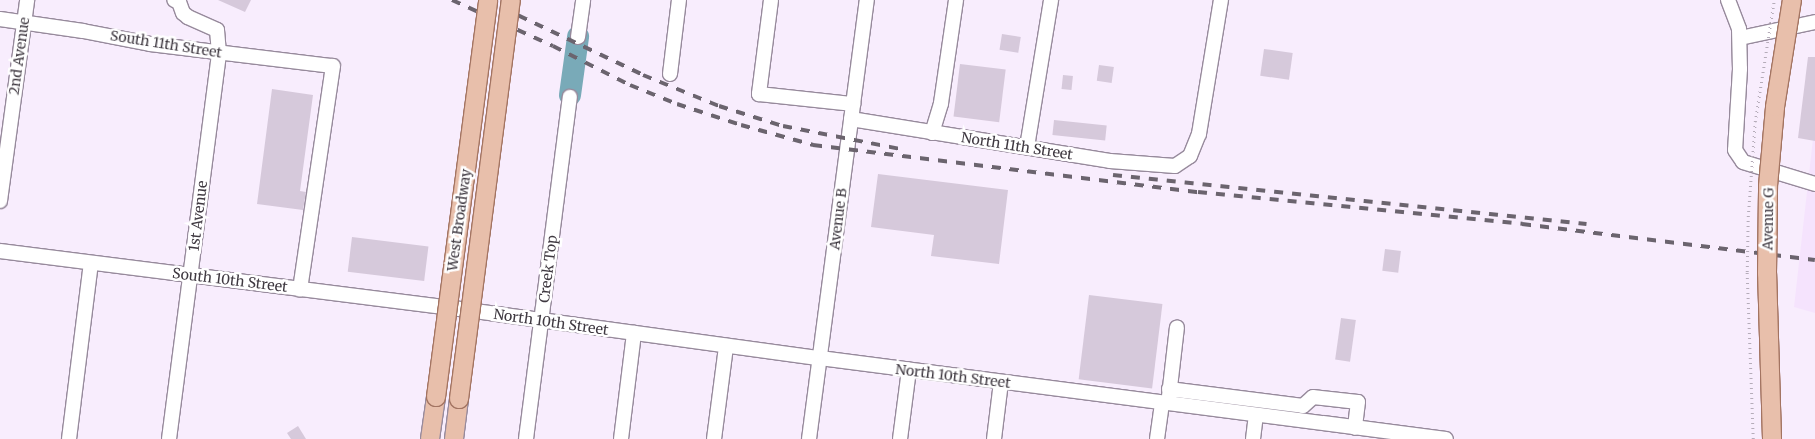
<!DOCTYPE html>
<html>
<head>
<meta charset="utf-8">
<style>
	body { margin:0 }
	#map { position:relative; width:1815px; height:439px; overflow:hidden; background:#f8edfd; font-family:Merriweather,serif }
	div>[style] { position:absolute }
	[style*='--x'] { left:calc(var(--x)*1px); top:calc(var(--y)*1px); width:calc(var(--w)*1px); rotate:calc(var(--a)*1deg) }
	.built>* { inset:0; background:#f5e3fd }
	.river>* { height:22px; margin:-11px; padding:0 11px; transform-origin:11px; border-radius:11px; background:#79aab8 }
	.building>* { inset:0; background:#d6c9db; transform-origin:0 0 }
	.roads { filter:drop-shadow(1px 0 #978a9c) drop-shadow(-1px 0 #978a9c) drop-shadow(0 1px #978a9c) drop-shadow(0 -1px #978a9c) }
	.minor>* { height:14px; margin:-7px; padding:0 7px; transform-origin:7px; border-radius:7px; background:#fff }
	.major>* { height:18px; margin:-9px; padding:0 9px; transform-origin:9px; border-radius:9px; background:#e8bfab }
	.rail>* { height:4px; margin-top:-2px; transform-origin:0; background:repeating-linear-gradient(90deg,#6b646e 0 9px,transparent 0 18px) }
	.path-bridge>* { height:2.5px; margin-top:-1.25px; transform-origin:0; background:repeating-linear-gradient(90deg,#b5acb9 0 1px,transparent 0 5px) }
	.bridges { filter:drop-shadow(1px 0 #a37462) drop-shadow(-1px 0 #a37462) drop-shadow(0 1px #a37462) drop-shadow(0 -1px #a37462) }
	.major-bridge>* { height:18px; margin:-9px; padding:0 9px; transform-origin:9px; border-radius:9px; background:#e8bfab }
	span { translate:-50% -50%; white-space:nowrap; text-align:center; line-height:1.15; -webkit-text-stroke:5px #fff; paint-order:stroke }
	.street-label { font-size:14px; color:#3f3941 }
</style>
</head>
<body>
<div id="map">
	<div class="built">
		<i style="clip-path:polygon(1815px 121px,1815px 313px,1794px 307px)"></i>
	</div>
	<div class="river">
		<i style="--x:570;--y:95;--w:59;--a:-82.1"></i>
	</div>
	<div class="building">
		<i style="clip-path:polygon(218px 0,251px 0,245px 12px)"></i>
		<i style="left:1002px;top:34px;width:19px;height:16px;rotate:9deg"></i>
		<i style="left:1264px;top:49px;width:29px;height:27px;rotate:8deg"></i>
		<i style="clip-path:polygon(1808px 57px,1815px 57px,1815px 141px,1798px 138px)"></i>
		<i style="left:960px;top:64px;width:46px;height:53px;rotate:7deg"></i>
		<i style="left:1099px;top:65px;width:15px;height:16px;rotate:8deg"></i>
		<i style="left:1063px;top:75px;width:10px;height:14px;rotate:6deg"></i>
		<i style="clip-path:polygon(272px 89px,313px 95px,300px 191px,306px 192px,303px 210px,257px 204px)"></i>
		<i style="left:1054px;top:120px;width:53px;height:15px;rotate:6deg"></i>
		<i style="clip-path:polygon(878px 174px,1008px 190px,999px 264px,931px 256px,934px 235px,871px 227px)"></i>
		<i style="left:352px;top:237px;width:77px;height:35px;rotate:7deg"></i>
		<i style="left:1385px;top:249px;width:16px;height:22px;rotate:7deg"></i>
		<i style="left:1089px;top:295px;width:74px;height:85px;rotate:7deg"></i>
		<i style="left:1341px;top:318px;width:15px;height:42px;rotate:8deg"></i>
		<i style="clip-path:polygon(298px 426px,306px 439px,291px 439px,287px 433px)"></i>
	</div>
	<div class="roads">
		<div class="minor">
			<i style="--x:771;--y:0;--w:95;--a:97.3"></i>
			<i style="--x:759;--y:94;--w:95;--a:6.1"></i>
			<i style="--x:1728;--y:0;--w:31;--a:69"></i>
			<i style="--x:1739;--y:29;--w:40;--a:88.6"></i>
			<i style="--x:1740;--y:69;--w:81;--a:93.5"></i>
			<i style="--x:1735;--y:150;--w:14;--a:56"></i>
			<i style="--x:1743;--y:162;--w:75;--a:17"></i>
			<i style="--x:0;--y:19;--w:84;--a:8.2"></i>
			<i style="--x:83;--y:31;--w:68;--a:11"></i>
			<i style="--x:150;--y:44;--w:184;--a:6.9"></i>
			<i style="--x:333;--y:66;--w:226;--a:98.4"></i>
			<i style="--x:578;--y:37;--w:37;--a:-82"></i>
			<i style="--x:1740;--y:38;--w:77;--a:-12"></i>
			<i style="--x:670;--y:74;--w:75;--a:-83.1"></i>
			<i style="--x:851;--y:119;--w:262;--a:9.2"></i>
			<i style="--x:1110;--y:161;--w:65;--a:4.4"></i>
			<i style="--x:1175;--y:166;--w:18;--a:-34"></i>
			<i style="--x:1190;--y:156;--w:24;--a:-68"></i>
			<i style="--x:1199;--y:134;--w:136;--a:-80.7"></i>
			<i style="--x:932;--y:133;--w:31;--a:-73"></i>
			<i style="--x:941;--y:103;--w:104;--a:-81.7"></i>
			<i style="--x:1027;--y:147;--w:149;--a:-80.7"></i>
			<i style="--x:0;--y:201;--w:203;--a:-82.3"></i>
			<i style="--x:0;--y:251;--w:464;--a:7.2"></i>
			<i style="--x:460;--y:309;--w:363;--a:7.8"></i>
			<i style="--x:820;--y:358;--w:631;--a:7.37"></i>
			<i style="--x:1169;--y:389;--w:135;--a:7.2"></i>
			<i style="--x:1303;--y:406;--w:13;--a:-42"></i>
			<i style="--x:1313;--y:397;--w:45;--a:6.3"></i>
			<i style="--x:1358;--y:402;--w:26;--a:97"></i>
			<i style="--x:1169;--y:396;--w:69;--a:-83.4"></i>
			<i style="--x:69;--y:439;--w:177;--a:-82.9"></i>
			<i style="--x:169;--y:439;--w:389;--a:-82.6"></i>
			<i style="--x:219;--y:53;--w:23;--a:-95"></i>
			<i style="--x:217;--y:30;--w:32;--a:-156"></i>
			<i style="--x:188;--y:17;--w:6;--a:-141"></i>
			<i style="--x:183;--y:13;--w:12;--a:-110"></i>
			<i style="--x:179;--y:2;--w:5;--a:-158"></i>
			<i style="--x:526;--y:439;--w:345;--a:-82.7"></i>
			<i style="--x:621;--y:439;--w:107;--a:-83"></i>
			<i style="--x:714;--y:439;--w:94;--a:-82.6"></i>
			<i style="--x:809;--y:439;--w:443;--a:-82.5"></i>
			<i style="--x:900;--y:439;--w:70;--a:-82.6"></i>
			<i style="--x:994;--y:439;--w:57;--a:-83"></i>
			<i style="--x:1157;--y:439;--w:36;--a:-82"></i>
			<i style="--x:1253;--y:439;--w:24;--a:-83"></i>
		</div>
		<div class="major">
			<i style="--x:430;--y:439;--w:42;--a:-81.9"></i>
			<i style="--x:454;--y:439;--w:40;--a:-82.9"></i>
		</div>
	</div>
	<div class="rail">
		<i style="--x:452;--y:0;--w:111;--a:24.5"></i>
		<i style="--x:553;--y:46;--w:86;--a:26.9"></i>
		<i style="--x:630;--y:85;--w:51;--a:22"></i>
		<i style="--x:677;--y:104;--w:67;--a:18.2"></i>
		<i style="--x:741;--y:125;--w:75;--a:15.5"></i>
		<i style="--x:813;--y:145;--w:388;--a:7"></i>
		<i style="--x:1198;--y:192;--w:326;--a:5.6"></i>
		<i style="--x:1522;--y:224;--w:295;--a:7"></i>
		<i style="--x:486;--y:0;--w:174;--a:25.5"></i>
		<i style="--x:643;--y:75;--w:82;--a:22.2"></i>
		<i style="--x:719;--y:106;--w:67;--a:17.4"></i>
		<i style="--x:783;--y:126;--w:119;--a:11.1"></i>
		<i style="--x:1113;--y:175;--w:476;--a:5.9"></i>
	</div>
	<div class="path-bridge">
		<i style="--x:1753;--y:439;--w:167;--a:-92.1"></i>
		<i style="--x:1747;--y:272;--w:55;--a:-89"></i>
		<i style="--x:1748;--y:217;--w:95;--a:-85.8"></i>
		<i style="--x:1755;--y:122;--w:123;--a:-81.1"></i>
	</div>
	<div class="bridges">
		<div class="major-bridge">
			<i style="--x:436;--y:397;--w:400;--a:-82.5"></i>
			<i style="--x:459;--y:399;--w:402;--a:-82.6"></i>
			<i style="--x:1772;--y:439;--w:166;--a:-91.7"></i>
			<i style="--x:1767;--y:273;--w:87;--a:-89.3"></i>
			<i style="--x:1768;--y:186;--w:79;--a:-84.9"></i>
			<i style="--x:1775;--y:107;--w:108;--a:-81"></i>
		</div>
	</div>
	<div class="street-label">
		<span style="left:166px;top:44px;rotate:9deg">South 11th Street</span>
		<span style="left:19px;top:56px;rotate:-82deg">2nd Avenue</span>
		<span style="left:1017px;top:146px;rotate:9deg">North 11th Street</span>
		<span style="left:198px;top:216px;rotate:-83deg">1st Avenue</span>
		<span style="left:838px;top:219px;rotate:-83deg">Avenue B</span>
		<span style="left:1768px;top:219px;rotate:-89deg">Avenue G</span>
		<span style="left:459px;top:220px;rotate:-82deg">West Broadway</span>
		<span style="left:548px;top:269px;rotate:-83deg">Creek Top</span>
		<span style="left:230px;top:280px;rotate:7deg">South 10th Street</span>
		<span style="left:551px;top:322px;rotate:8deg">North 10th Street</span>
		<span style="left:953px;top:376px;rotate:7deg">North 10th Street</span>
	</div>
</div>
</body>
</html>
